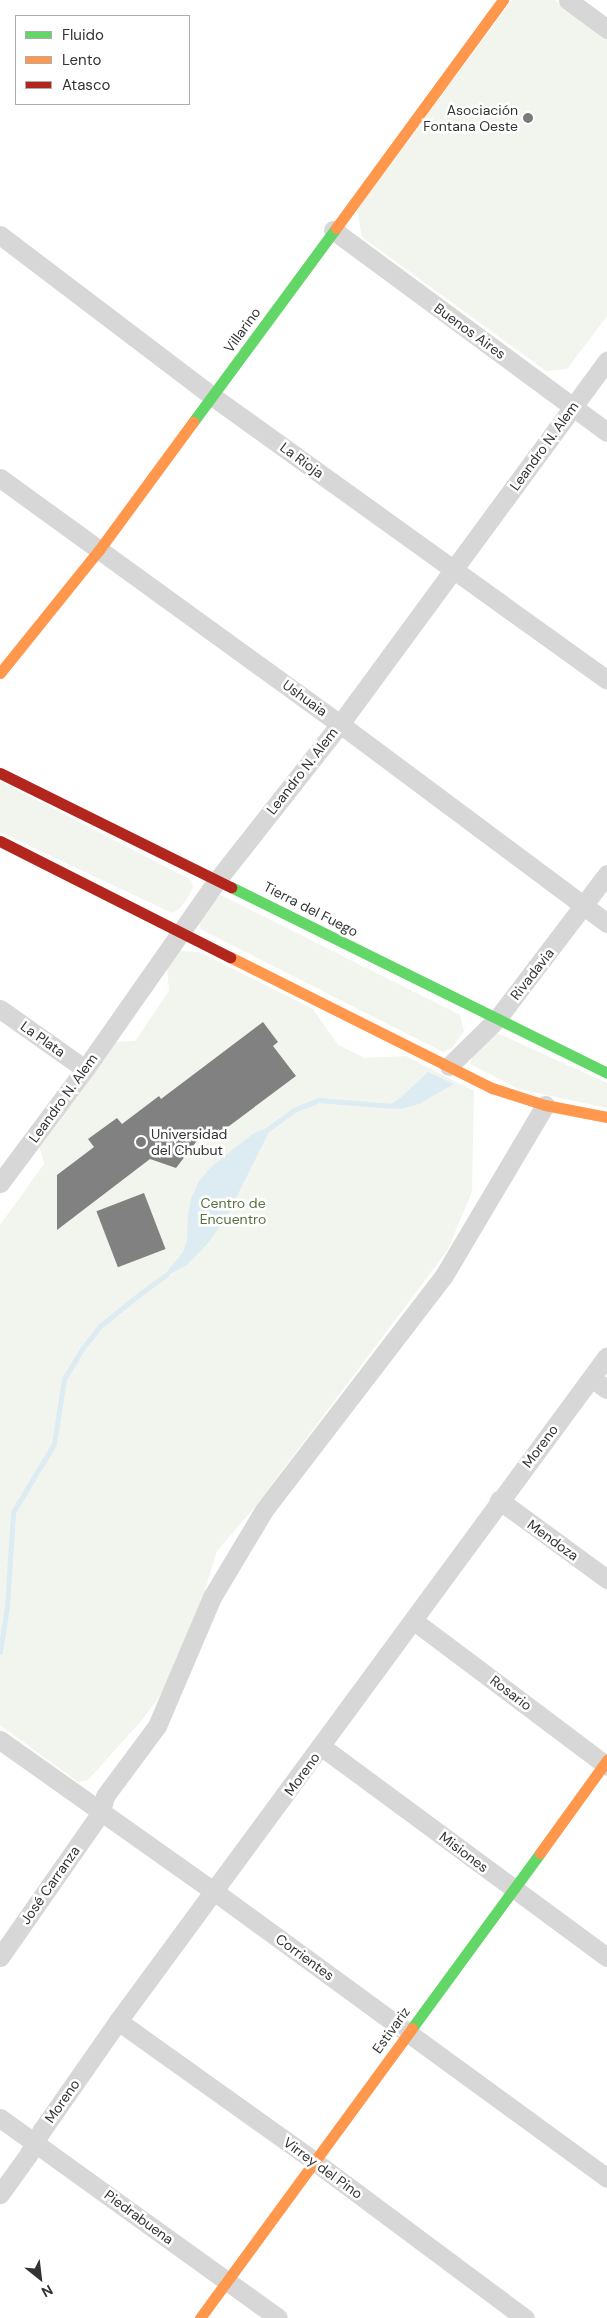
<!DOCTYPE html>
<html>
<head>
<meta charset="utf-8">
<style>
	body { margin:0 }
	#map { position:relative; width:607px; height:2318px; overflow:hidden; background:#fff; font-family:"DM Sans",sans-serif }
	div>[style] { position:absolute }
	[style*='--x'] { left:calc(var(--x)*1px); top:calc(var(--y)*1px); width:calc(var(--w)*1px); rotate:calc(var(--a)*1deg) }
	.green>* { inset:0; background:#f1f5ed }
	.water>* { inset:0; background:#ddebf3 }
	.stream>* { height:5px; margin:-2.5px; padding:0 2.5px; transform-origin:2.5px; border-radius:2.5px; background:#ddebf3 }
	.building>* { inset:0; background:#818181; transform-origin:0 0 }
	.street>* { height:19px; margin:-9.5px; padding:0 9.5px; transform-origin:9.5px; border-radius:9.5px; background:#d7d7d7 }
	.fast>* { height:11px; margin:-5.5px; padding:0 5.5px; transform-origin:5.5px; border-radius:5.5px; background:#63d668 }
	.slow>* { height:11px; margin:-5.5px; padding:0 5.5px; transform-origin:5.5px; border-radius:5.5px; background:#ff974d }
	.jam>* { height:11px; margin:-5.5px; padding:0 5.5px; transform-origin:5.5px; border-radius:5.5px; background:#b3261e }
	.dots>* { width:14px; height:14px; translate:-50% -50%; box-sizing:border-box; border:2px solid #fff; border-radius:50% }
	span { translate:-50% -50%; white-space:nowrap; text-align:center; line-height:1.15; -webkit-text-stroke:5px #fff; paint-order:stroke }
	.poi-label { font-size:14px; color:#333 }
	.right { translate:-100% -50%; text-align:right }
	.left { translate:0 -50%; text-align:left }
	.street-label { font-size:14px; color:#333 }
	.park-label { font-size:14px; color:#56703f }
	.legend { position:absolute; left:15px; top:15px; width:175px; height:90px; box-sizing:border-box; background:#fff; border:1px solid #adadad; margin:0; padding:6px 9px; list-style:none; font-size:15px; color:#333 }
	.legend li { display:flex; align-items:center; gap:10px; height:25px }
	.legend b { width:25px; border:1px solid #adadad }
	.north { position:absolute; left:15px; top:2253px; width:50px; height:50px; -webkit-text-stroke:4px #fff; paint-order:stroke; rotate:151deg; font-size:14px; font-weight:700; line-height:20px; text-align:center; color:#333 }
	.north::after { content:''; display:block; margin:auto; width:18px; height:22px; background:#333; clip-path:polygon(50% 0,100% 100%,50% 72%,0 100%) }
</style>
</head>
<body>
<div id="map">
	<div class="green">
		<i style="clip-path:polygon(512px 0,555px 0,607px 39px,607px 316px,567px 369px,546px 371px,362px 237px,357px 210px)"></i>
		<i style="clip-path:polygon(0 781px,191px 880px,193px 887px,189px 896px,179px 909px,172px 913px,0 832px)"></i>
		<i style="clip-path:polygon(221px 895px,460px 1015px,464px 1031px,452px 1048px,443px 1052px,200px 929px,199px 920px,211px 903px)"></i>
		<i style="clip-path:polygon(179px 951px,199px 952px,313px 1009px,338px 1045px,365px 1058px,406px 1056px,474px 1091px,472px 1192px,447px 1251px,254px 1508px,217px 1551px,203px 1597px,166px 1687px,142px 1720px,88px 1780px,78px 1782px,0 1725px,0 1225px,44px 1164px,39px 1145px,114px 1042px,135px 1041px,169px 991px,167px 967px)"></i>
		<i style="clip-path:polygon(495px 1032px,607px 1083px,607px 1108px,519px 1089px,470px 1064px,473px 1055px)"></i>
	</div>
	<div class="water">
		<i style="clip-path:polygon(428px 1072px,454px 1084px,419px 1104px,401px 1109px,387px 1107px,400px 1098px)"></i>
		<i style="clip-path:polygon(272px 1126px,227px 1216px,209px 1242px,187px 1265px,162px 1278px,183px 1252px,187px 1240px,188px 1215px,191px 1199px,199px 1181px,212px 1166px,254px 1133px)"></i>
	</div>
	<div class="stream">
		<i style="--x:268;--y:1129;--w:32;--a:-36"></i>
		<i style="--x:294;--y:1110;--w:27;--a:-22"></i>
		<i style="--x:319;--y:1100;--w:75;--a:4.6"></i>
		<i style="--x:0;--y:1652;--w:47;--a:-81.3"></i>
		<i style="--x:7;--y:1606;--w:94;--a:-86.3"></i>
		<i style="--x:13;--y:1512;--w:79;--a:-58.9"></i>
		<i style="--x:54;--y:1444;--w:66;--a:-81.3"></i>
		<i style="--x:64;--y:1379;--w:35;--a:-59"></i>
		<i style="--x:82;--y:1349;--w:29;--a:-52"></i>
		<i style="--x:100;--y:1326;--w:53;--a:-38.8"></i>
		<i style="--x:141;--y:1293;--w:31;--a:-36"></i>
	</div>
	<div class="building">
		<i style="clip-path:polygon(263px 1022px,278px 1042px,273px 1046px,296px 1076px,213px 1138px,206px 1129px,176px 1168px,150px 1159px,57px 1230px,57px 1175px,94px 1147px,88px 1139px,117px 1118px,122px 1124px,159px 1096px,161px 1099px)"></i>
		<i style="left:144px;top:1193px;width:60px;height:51px;rotate:69deg"></i>
	</div>
	<div class="street">
		<i style="--x:568;--y:0;--w:49;--a:36.6"></i>
		<i style="--x:333;--y:230;--w:340;--a:36.4"></i>
		<i style="--x:0;--y:235;--w:266;--a:37.2"></i>
		<i style="--x:212;--y:396;--w:486;--a:35.7"></i>
		<i style="--x:0;--y:478;--w:420;--a:35.9"></i>
		<i style="--x:340;--y:724;--w:333;--a:36.7"></i>
		<i style="--x:0;--y:1009;--w:104;--a:35.2"></i>
		<i style="--x:449;--y:1066;--w:67;--a:-44.4"></i>
		<i style="--x:497;--y:1019;--w:182;--a:-52.8"></i>
		<i style="--x:0;--y:1183;--w:142;--a:-53.3"></i>
		<i style="--x:85;--y:1069;--w:232;--a:-55"></i>
		<i style="--x:218;--y:879;--w:197;--a:-51.8"></i>
		<i style="--x:340;--y:724;--w:451;--a:-53.7"></i>
		<i style="--x:591;--y:1378;--w:19;--a:35"></i>
		<i style="--x:499;--y:1500;--w:134;--a:36.2"></i>
		<i style="--x:414;--y:1621;--w:241;--a:36.9"></i>
		<i style="--x:0;--y:1740;--w:263;--a:35.3"></i>
		<i style="--x:215;--y:1892;--w:485;--a:36.1"></i>
		<i style="--x:322;--y:1747;--w:354;--a:36.4"></i>
		<i style="--x:0;--y:1957;--w:177;--a:-55.1"></i>
		<i style="--x:101;--y:1812;--w:16;--a:-76"></i>
		<i style="--x:105;--y:1796;--w:87;--a:-53.4"></i>
		<i style="--x:157;--y:1726;--w:140;--a:-66.9"></i>
		<i style="--x:212;--y:1597;--w:101;--a:-59.1"></i>
		<i style="--x:264;--y:1510;--w:294;--a:-52.5"></i>
		<i style="--x:443;--y:1277;--w:200;--a:-59.3"></i>
		<i style="--x:118;--y:2021;--w:241;--a:35.5"></i>
		<i style="--x:314;--y:2161;--w:263;--a:36.7"></i>
		<i style="--x:0;--y:2118;--w:342;--a:35.7"></i>
		<i style="--x:0;--y:2194;--w:48;--a:-54.3"></i>
		<i style="--x:28;--y:2155;--w:29;--a:-61"></i>
		<i style="--x:42;--y:2130;--w:133;--a:-55.1"></i>
		<i style="--x:118;--y:2021;--w:825;--a:-53.67"></i>
	</div>
	<div class="fast">
		<i style="--x:193;--y:422;--w:241;--a:-53.6"></i>
		<i style="--x:231;--y:887;--w:419;--a:26.3"></i>
		<i style="--x:412;--y:2028;--w:217;--a:-53.8"></i>
	</div>
	<div class="slow">
		<i style="--x:336;--y:228;--w:283;--a:-53.8"></i>
		<i style="--x:0;--y:673;--w:158;--a:-51.2"></i>
		<i style="--x:99;--y:550;--w:159;--a:-53.7"></i>
		<i style="--x:230;--y:957;--w:293;--a:26.6"></i>
		<i style="--x:492;--y:1088;--w:56;--a:17.8"></i>
		<i style="--x:545;--y:1105;--w:63;--a:11"></i>
		<i style="--x:540;--y:1853;--w:115;--a:-54.2"></i>
		<i style="--x:200;--y:2318;--w:359;--a:-53.8"></i>
	</div>
	<div class="jam">
		<i style="--x:0;--y:773;--w:258;--a:26.3"></i>
		<i style="--x:0;--y:841;--w:258;--a:26.8"></i>
	</div>
	<div class="dots">
		<i style="left:528px;top:118px;background:#7a7a7a"></i>
		<i style="left:141px;top:1142px;background:#7a7a7a"></i>
	</div>
	<div class="poi-label">
		<span class="right" style="left:518px;top:118px">Asociación<br>Fontana Oeste</span>
		<span class="left" style="left:151px;top:1142px">Universidad<br>del Chubut</span>
	</div>
	<div class="street-label">
		<span style="left:242px;top:330px;rotate:-54deg">Villarino</span>
		<span style="left:470px;top:331px;rotate:36deg">Buenos Aires</span>
		<span style="left:544px;top:446px;rotate:-54deg">Leandro N. Alem</span>
		<span style="left:302px;top:460px;rotate:36deg">La Rioja</span>
		<span style="left:305px;top:698px;rotate:36deg">Ushuaia</span>
		<span style="left:302px;top:771px;rotate:-52deg">Leandro N. Alem</span>
		<span style="left:311px;top:909px;rotate:27deg">Tierra del Fuego</span>
		<span style="left:532px;top:974px;rotate:-52deg">Rivadavia</span>
		<span style="left:43px;top:1039px;rotate:35deg">La Plata</span>
		<span style="left:63px;top:1098px;rotate:-54deg">Leandro N. Alem</span>
		<span style="left:540px;top:1446px;rotate:-53deg">Moreno</span>
		<span style="left:553px;top:1540px;rotate:36deg">Mendoza</span>
		<span style="left:511px;top:1693px;rotate:37deg">Rosario</span>
		<span style="left:302px;top:1774px;rotate:-54deg">Moreno</span>
		<span style="left:464px;top:1852px;rotate:37deg">Misiones</span>
		<span style="left:50px;top:1885px;rotate:-55deg">José Carranza</span>
		<span style="left:305px;top:1957px;rotate:36deg">Corrientes</span>
		<span style="left:391px;top:2030px;rotate:-54deg">Estivariz</span>
		<span style="left:62px;top:2101px;rotate:-55deg">Moreno</span>
		<span style="left:323px;top:2168px;rotate:36deg">Virrey del Pino</span>
		<span style="left:139px;top:2217px;rotate:36deg">Piedrabuena</span>
	</div>
	<div class="park-label">
		<span style="left:233px;top:1211px">Centro de<br>Encuentro</span>
	</div>
	<ul class="legend">
	<li><b style="height:6px;background:#63d668"></b>Fluido</li>
	<li><b style="height:6px;background:#ff974d"></b>Lento</li>
	<li><b style="height:6px;background:#b3261e"></b>Atasco</li>
	</ul>
	<div class="north">N</div>
</div>
</body>
</html>
